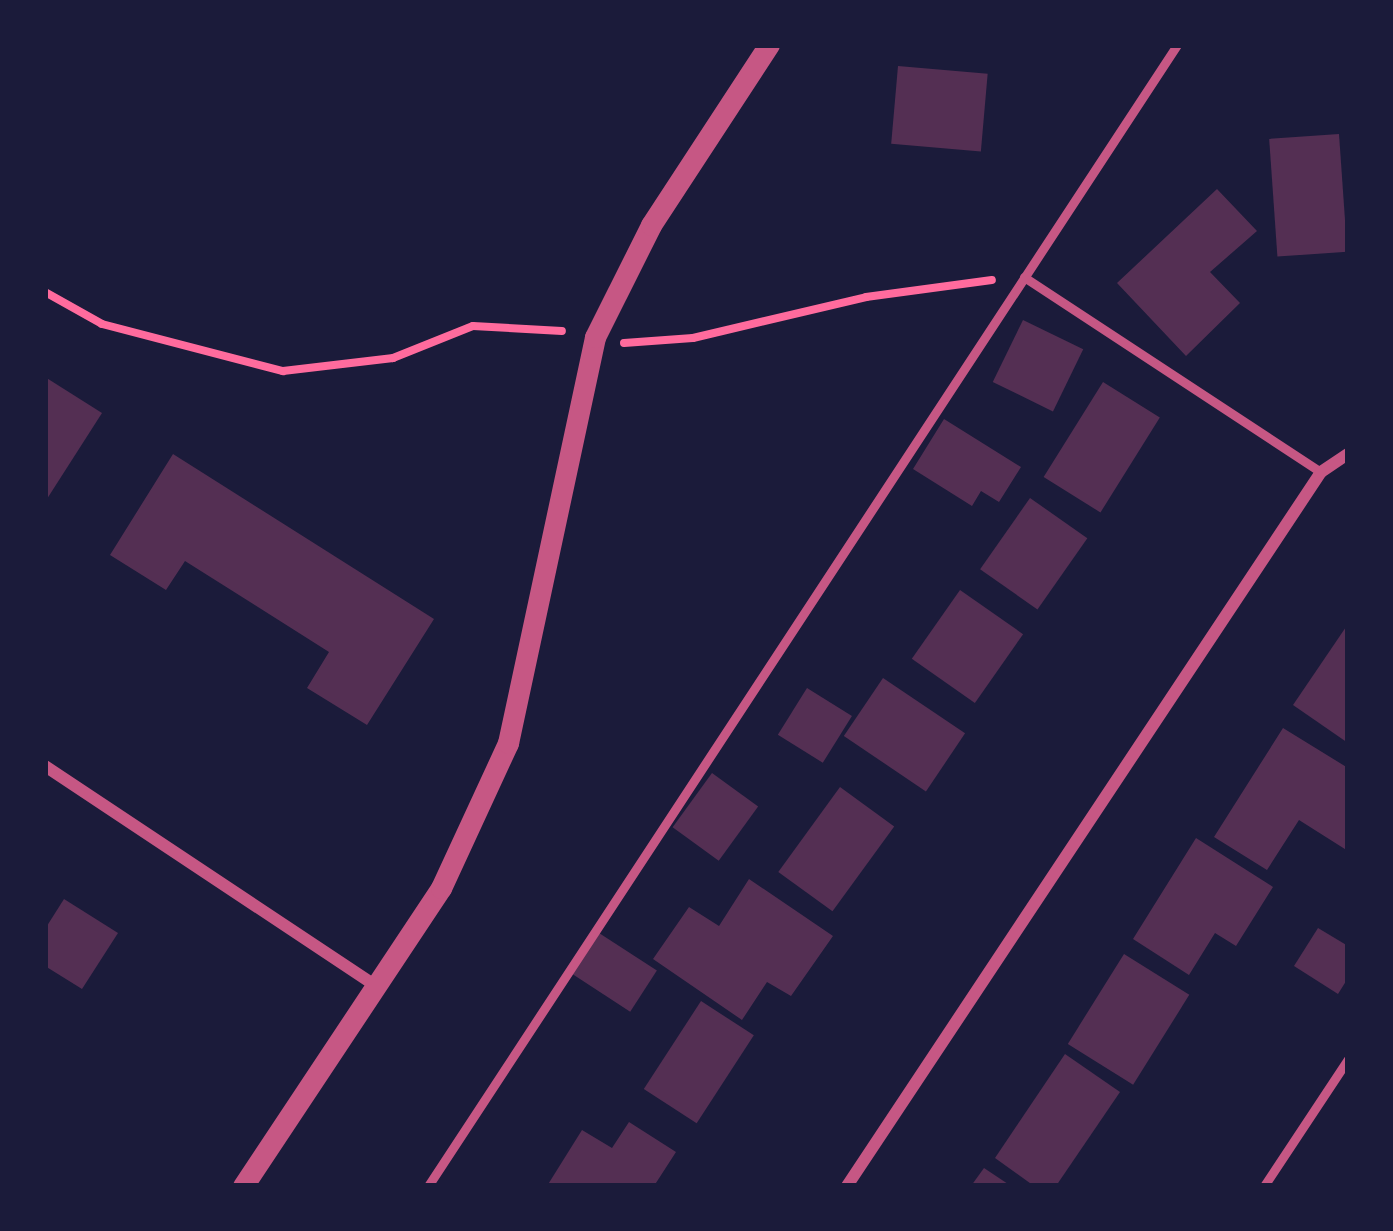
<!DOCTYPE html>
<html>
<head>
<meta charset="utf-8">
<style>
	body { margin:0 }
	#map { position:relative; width:1393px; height:1231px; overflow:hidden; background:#1b1b3a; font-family:"Asap Condensed",sans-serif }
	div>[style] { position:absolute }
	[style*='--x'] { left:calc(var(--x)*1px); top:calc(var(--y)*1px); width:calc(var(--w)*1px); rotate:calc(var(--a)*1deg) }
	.building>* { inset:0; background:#542f53; transform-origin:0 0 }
	.path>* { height:8px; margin:-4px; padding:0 4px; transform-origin:4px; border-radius:4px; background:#ff6b9d }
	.service>* { height:9px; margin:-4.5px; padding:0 4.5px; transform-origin:4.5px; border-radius:4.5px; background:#c65784 }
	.minor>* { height:12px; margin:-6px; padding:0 6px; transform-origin:6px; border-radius:6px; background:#c65784 }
	.tertiary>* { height:21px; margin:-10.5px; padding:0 10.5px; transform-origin:10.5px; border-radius:10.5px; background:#c65784 }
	span { translate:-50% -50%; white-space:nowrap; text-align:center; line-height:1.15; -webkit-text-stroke:10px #1b1b3a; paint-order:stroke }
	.frame { position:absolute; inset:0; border:48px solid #1b1b3a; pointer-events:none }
</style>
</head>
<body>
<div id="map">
	<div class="building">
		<i style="left:898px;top:66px;width:90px;height:78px;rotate:5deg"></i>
		<i style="left:1339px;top:134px;width:118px;height:70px;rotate:86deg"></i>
		<i style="clip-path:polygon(1217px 189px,1257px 231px,1210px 272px,1240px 303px,1186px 356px,1117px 283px)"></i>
		<i style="left:1023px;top:320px;width:67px;height:69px;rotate:26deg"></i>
		<i style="clip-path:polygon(45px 377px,102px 413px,45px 502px)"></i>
		<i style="left:1103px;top:382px;width:67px;height:112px;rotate:32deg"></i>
		<i style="clip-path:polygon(944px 419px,1021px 467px,999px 502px,981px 491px,972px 506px,913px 469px)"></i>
		<i style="clip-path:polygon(173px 454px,434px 619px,367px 725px,307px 688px,329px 652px,185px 561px,166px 590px,110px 555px)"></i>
		<i style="left:1030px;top:498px;width:70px;height:87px;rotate:35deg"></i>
		<i style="left:960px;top:590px;width:77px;height:84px;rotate:35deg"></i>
		<i style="clip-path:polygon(1348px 624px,1348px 743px,1293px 705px)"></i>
		<i style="left:883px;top:678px;width:99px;height:70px;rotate:34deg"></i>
		<i style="left:807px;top:688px;width:53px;height:55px;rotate:32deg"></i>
		<i style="clip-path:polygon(1283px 728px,1348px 768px,1348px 851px,1299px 820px,1267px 870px,1214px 837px)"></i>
		<i style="left:712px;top:773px;width:57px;height:67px;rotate:36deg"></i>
		<i style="left:840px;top:787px;width:67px;height:105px;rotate:36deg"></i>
		<i style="clip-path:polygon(1196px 838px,1273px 887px,1236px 946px,1215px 933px,1189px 975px,1133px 939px)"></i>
		<i style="clip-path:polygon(749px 879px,833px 936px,791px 996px,767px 982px,742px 1020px,653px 959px,689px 907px,719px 926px)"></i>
		<i style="clip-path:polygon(64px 899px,118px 933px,82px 989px,45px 966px,45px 929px)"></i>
		<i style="clip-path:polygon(1318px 928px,1348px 946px,1348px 978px,1338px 994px,1294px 966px)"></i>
		<i style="left:599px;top:933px;width:69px;height:49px;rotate:33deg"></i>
		<i style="left:1124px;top:954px;width:77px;height:106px;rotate:32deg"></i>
		<i style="left:701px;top:1001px;width:63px;height:105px;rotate:33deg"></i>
		<i style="clip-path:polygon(1065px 1054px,1120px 1092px,1056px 1186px,1034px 1186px,995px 1158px)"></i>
		<i style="clip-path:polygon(629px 1122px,676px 1152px,654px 1186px,547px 1186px,582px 1130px,612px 1148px)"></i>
		<i style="clip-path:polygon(984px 1168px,1011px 1186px,971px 1186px)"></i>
	</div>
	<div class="path">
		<i style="--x:45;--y:292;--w:65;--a:29.3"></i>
		<i style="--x:102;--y:324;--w:187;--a:14.6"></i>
		<i style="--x:283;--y:371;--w:111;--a:-6.7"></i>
		<i style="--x:393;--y:358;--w:86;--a:-21.8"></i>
		<i style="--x:473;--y:326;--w:89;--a:3.2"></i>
		<i style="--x:624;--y:343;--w:69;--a:-4.1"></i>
		<i style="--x:693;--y:338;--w:178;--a:-13.3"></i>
		<i style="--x:866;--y:297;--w:127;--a:-7.7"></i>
	</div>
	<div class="service">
		<i style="--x:1024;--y:277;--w:355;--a:33.3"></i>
		<i style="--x:428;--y:1186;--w:1365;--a:-56.72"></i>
		<i style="--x:1264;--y:1186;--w:152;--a:-56.5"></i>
	</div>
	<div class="minor">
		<i style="--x:45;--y:766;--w:397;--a:33.6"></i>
		<i style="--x:847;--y:1186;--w:857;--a:-56.42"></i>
		<i style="--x:1321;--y:472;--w:32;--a:-34"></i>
	</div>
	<div class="tertiary">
		<i style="--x:243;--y:1186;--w:358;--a:-56.4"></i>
		<i style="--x:441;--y:888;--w:160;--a:-65.2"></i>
		<i style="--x:508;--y:743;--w:415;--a:-77.9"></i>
		<i style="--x:595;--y:337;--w:125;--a:-63.4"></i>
		<i style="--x:651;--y:225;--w:215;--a:-56.8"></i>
	</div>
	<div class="frame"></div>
</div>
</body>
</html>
